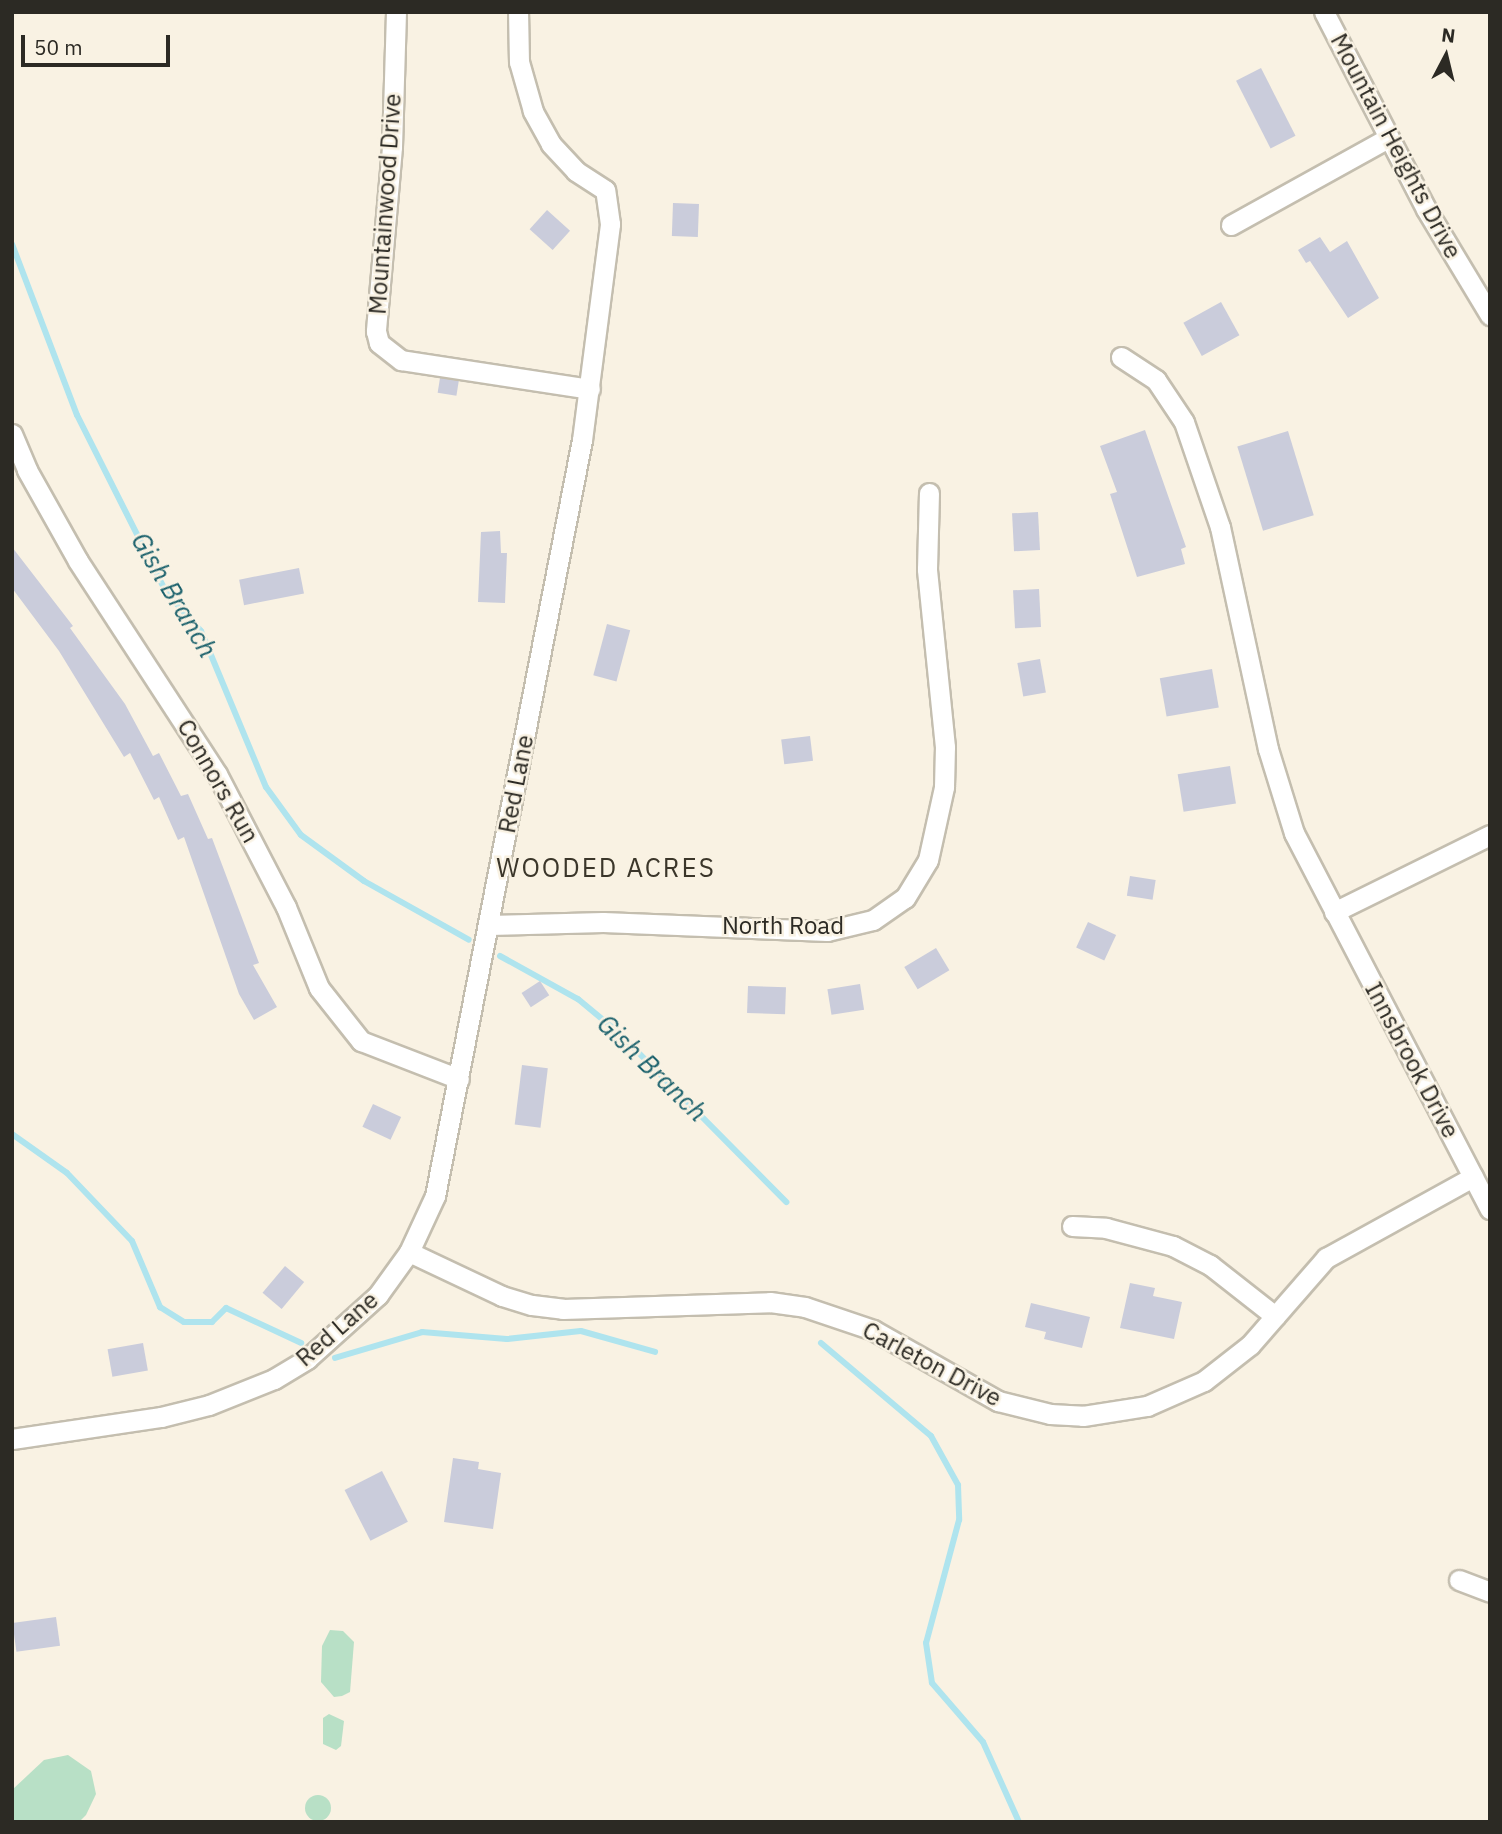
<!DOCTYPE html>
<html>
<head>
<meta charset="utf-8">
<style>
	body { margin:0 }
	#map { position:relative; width:1502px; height:1834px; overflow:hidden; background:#f9f2e3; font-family:"IBM Plex Sans",sans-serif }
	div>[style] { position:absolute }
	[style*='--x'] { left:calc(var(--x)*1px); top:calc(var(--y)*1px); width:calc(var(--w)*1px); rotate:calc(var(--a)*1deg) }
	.green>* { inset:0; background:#b8e0c6 }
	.round { border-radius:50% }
	.stream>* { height:6px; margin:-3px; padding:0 3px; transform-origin:3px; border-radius:3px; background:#afe4ee }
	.building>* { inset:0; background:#caccdb; transform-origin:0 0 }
	.roads { filter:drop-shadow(2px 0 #c4beaf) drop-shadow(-2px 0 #c4beaf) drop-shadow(0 2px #c4beaf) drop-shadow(0 -2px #c4beaf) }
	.minor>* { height:19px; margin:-9.5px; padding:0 9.5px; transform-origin:9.5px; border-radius:9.5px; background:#fff }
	span { translate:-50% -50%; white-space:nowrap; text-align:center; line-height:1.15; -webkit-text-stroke:5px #f9f2e3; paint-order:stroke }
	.street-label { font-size:24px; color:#2c2a24 }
	.water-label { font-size:26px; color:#1b616c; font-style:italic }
	.neighbourhood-label { font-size:26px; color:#3b362a; letter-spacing:2px }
	.frame { position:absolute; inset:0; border:14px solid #2c2a24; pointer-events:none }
	.north { position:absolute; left:1411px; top:21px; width:70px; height:70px; -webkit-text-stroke:5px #f9f2e3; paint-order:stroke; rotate:7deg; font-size:19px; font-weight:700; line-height:28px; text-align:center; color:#2c2a24 }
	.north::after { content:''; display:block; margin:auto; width:24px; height:32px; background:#2c2a24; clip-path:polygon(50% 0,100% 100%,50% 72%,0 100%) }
	.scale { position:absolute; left:21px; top:35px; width:149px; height:32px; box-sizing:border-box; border:4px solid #2c2a24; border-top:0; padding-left:9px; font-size:21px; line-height:24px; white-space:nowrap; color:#2c2a24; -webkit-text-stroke:5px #f9f2e3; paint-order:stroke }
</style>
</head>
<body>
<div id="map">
	<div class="green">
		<i style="clip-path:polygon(330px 1630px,343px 1631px,354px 1642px,350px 1692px,342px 1696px,334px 1697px,321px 1682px,322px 1646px)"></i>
		<i style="clip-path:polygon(329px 1714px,344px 1721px,341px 1746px,336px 1750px,323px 1744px,323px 1718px)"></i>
		<i style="clip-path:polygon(68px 1755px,91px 1771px,96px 1794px,86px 1815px,79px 1822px,12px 1822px,12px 1790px,44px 1760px)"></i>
		<i class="round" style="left:305px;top:1795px;width:26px;height:26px"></i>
	</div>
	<div class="stream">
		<i style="--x:12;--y:244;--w:183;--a:69.2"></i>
		<i style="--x:77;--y:415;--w:198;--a:63.3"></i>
		<i style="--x:166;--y:592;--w:52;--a:48.1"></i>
		<i style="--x:201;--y:631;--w:169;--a:67.4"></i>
		<i style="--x:266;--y:787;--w:59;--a:53.9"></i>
		<i style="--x:301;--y:835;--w:78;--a:36.1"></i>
		<i style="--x:364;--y:881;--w:120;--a:29.3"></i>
		<i style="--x:500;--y:956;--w:89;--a:28.9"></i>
		<i style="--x:578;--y:999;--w:53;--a:39.7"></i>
		<i style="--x:619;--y:1033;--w:238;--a:45.3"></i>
		<i style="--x:12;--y:1134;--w:67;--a:35.3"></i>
		<i style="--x:67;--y:1173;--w:94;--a:46.3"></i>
		<i style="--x:132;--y:1241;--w:72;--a:67"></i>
		<i style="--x:160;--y:1307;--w:28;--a:32"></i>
		<i style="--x:184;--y:1322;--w:28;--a:0"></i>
		<i style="--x:212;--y:1322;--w:20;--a:-45"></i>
		<i style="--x:226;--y:1308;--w:83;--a:25"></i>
		<i style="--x:821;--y:1343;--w:144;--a:40.2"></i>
		<i style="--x:931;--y:1436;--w:56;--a:61.1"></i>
		<i style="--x:958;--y:1485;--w:35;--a:88"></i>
		<i style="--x:959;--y:1520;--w:127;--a:105"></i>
		<i style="--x:926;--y:1643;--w:40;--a:81.5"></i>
		<i style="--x:932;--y:1683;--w:78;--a:49.2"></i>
		<i style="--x:983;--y:1742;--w:88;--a:65.8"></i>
		<i style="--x:335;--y:1358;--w:91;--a:-16.6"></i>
		<i style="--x:422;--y:1332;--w:85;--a:4.7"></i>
		<i style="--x:507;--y:1339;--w:74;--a:-6.2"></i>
		<i style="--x:581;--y:1331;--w:77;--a:15.8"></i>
	</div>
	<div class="building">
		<i style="left:1261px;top:68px;width:76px;height:28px;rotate:63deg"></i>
		<i style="left:673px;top:203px;width:26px;height:33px;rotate:2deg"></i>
		<i style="left:547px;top:210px;width:31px;height:26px;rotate:42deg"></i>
		<i style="clip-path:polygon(1320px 237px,1330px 252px,1347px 241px,1379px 298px,1348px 318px,1310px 261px,1306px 263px,1298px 250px)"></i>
		<i style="left:1221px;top:302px;width:38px;height:43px;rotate:61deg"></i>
		<i style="left:440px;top:378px;width:19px;height:15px;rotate:9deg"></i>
		<i style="clip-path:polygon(1145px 430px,1186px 547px,1181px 549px,1185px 564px,1137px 577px,1110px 494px,1117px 492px,1100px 446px)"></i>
		<i style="left:1288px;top:431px;width:88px;height:53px;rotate:73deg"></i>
		<i style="left:1038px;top:512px;width:38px;height:26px;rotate:87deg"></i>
		<i style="clip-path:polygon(500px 531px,501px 553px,507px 553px,505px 603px,478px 602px,481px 532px)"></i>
		<i style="clip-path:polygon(12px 547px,73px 626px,70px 628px,125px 704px,153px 756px,159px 753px,181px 796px,188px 794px,208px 839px,212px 838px,259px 963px,253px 965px,277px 1007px,254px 1020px,239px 994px,184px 837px,178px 840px,159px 797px,154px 800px,130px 753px,124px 757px,59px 651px,12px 588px)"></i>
		<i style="left:299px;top:568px;width:26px;height:61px;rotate:79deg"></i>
		<i style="left:1039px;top:589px;width:38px;height:26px;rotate:87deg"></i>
		<i style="left:607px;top:624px;width:24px;height:53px;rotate:15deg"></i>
		<i style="left:1040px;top:659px;width:34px;height:23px;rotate:80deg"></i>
		<i style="left:1212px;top:669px;width:39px;height:53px;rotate:80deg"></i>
		<i style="left:810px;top:736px;width:25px;height:29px;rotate:83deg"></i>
		<i style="left:1230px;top:766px;width:38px;height:53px;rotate:81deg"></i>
		<i style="left:1130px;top:876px;width:26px;height:20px;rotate:9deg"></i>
		<i style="left:1088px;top:922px;width:31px;height:28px;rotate:25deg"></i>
		<i style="left:936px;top:948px;width:26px;height:37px;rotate:59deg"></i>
		<i style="left:540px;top:981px;width:17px;height:22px;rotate:57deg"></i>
		<i style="left:860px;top:984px;width:26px;height:33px;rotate:81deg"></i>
		<i style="left:748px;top:986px;width:38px;height:27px;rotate:2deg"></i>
		<i style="left:522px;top:1065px;width:26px;height:60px;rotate:7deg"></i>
		<i style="left:373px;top:1104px;width:31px;height:25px;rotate:25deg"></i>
		<i style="left:285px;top:1266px;width:25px;height:35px;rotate:40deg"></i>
		<i style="clip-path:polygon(1130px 1283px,1155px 1288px,1153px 1296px,1182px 1302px,1174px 1339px,1120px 1328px)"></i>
		<i style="clip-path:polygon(1031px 1303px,1090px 1317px,1082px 1348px,1044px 1339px,1046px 1332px,1025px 1327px)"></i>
		<i style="left:143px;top:1343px;width:28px;height:36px;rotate:80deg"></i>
		<i style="clip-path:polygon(453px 1458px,479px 1462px,478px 1469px,501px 1473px,493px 1529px,444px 1522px)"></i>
		<i style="left:382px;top:1471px;width:57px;height:42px;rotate:63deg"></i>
		<i style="left:56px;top:1617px;width:29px;height:44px;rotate:82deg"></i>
	</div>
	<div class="roads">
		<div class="minor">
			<i style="--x:396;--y:12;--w:135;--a:91.7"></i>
			<i style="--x:392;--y:147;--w:185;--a:95"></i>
			<i style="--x:376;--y:331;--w:12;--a:76"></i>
			<i style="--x:379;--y:343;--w:28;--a:38"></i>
			<i style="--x:401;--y:360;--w:191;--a:8.7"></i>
			<i style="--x:1324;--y:12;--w:222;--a:62.6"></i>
			<i style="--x:1426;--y:209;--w:124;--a:58.9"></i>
			<i style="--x:1231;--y:225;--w:179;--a:-29"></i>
			<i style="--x:1121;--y:357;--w:42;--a:33.3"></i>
			<i style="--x:1156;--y:380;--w:50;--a:56.3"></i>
			<i style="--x:1184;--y:422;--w:111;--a:71.1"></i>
			<i style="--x:1220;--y:527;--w:227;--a:77.8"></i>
			<i style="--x:1268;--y:749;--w:88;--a:72.8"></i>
			<i style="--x:1294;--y:833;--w:424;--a:62.5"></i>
			<i style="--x:12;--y:434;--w:39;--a:67"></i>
			<i style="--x:27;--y:470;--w:104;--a:60.7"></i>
			<i style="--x:78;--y:561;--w:254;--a:56.9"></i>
			<i style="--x:217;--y:774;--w:150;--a:62.6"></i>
			<i style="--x:286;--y:907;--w:87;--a:67.8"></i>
			<i style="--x:319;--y:988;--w:68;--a:51.6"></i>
			<i style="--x:361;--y:1041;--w:105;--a:21.2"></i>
			<i style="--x:1334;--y:912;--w:174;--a:-26.3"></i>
			<i style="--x:490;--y:925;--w:113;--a:-1.5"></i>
			<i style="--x:603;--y:922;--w:224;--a:2.3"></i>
			<i style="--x:827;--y:931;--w:47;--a:-13.4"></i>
			<i style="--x:873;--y:920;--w:39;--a:-35"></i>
			<i style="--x:905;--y:898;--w:44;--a:-58.8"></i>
			<i style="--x:928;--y:860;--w:75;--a:-77.6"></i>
			<i style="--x:944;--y:787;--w:40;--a:-88.6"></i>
			<i style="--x:945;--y:747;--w:179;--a:-95.8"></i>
			<i style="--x:927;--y:569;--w:76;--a:-88.5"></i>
			<i style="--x:1072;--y:1226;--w:34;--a:3"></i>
			<i style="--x:1106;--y:1228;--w:69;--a:15"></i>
			<i style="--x:1173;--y:1246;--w:42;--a:27.2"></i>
			<i style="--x:1210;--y:1265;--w:83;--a:38.1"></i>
			<i style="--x:409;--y:1252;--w:103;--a:25.3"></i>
			<i style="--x:502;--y:1296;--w:31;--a:17"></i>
			<i style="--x:532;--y:1305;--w:31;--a:7"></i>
			<i style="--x:563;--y:1309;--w:207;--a:-1.9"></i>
			<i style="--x:770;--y:1302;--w:35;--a:8"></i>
			<i style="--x:805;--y:1307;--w:72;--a:18.7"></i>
			<i style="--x:873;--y:1330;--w:144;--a:29.6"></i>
			<i style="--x:998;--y:1401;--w:54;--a:14"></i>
			<i style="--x:1050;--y:1414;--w:33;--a:3"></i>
			<i style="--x:1083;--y:1416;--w:65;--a:-8.9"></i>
			<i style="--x:1147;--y:1406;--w:62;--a:-23.7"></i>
			<i style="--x:1204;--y:1381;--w:58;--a:-38"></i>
			<i style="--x:1250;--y:1345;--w:116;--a:-48.9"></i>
			<i style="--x:1326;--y:1258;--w:168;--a:-28.9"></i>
			<i style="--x:12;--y:1439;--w:151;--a:-8.4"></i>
			<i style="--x:161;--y:1417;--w:49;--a:-14"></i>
			<i style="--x:209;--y:1405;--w:70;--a:-21.8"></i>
			<i style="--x:274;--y:1379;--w:39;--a:-31"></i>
			<i style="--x:307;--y:1359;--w:96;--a:-42"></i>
			<i style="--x:378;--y:1295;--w:53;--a:-54.2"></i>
			<i style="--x:409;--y:1252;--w:62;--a:-65.1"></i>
			<i style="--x:435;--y:1196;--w:770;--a:-79"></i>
			<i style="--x:582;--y:440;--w:218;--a:-82.6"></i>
			<i style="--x:610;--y:224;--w:34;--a:-98"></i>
			<i style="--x:605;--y:190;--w:35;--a:-147"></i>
			<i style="--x:576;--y:171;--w:37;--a:-133"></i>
			<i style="--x:551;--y:144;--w:38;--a:-119"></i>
			<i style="--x:533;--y:111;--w:51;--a:-105.9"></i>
			<i style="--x:519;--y:62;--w:50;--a:-91.1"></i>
			<i style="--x:1459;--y:1580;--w:33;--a:21"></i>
		</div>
	</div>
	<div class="street-label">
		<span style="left:1396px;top:146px;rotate:62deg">Mountain Heights Drive</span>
		<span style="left:385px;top:204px;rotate:-86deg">Mountainwood Drive</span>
		<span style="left:218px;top:781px;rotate:60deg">Connors Run</span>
		<span style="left:516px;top:784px;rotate:-79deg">Red Lane</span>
		<span style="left:783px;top:926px">North Road</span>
		<span style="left:1412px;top:1060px;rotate:62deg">Innsbrook Drive</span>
		<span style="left:337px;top:1329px;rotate:-41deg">Red Lane</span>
		<span style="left:932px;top:1364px;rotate:28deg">Carleton Drive</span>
	</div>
	<div class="water-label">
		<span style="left:174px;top:595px;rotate:59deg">Gish Branch</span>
		<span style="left:652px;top:1068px;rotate:44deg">Gish Branch</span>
	</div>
	<div class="neighbourhood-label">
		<span style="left:606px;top:868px">WOODED ACRES</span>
	</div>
	<div class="frame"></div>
	<div class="north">N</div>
	<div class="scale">50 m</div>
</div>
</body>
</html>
